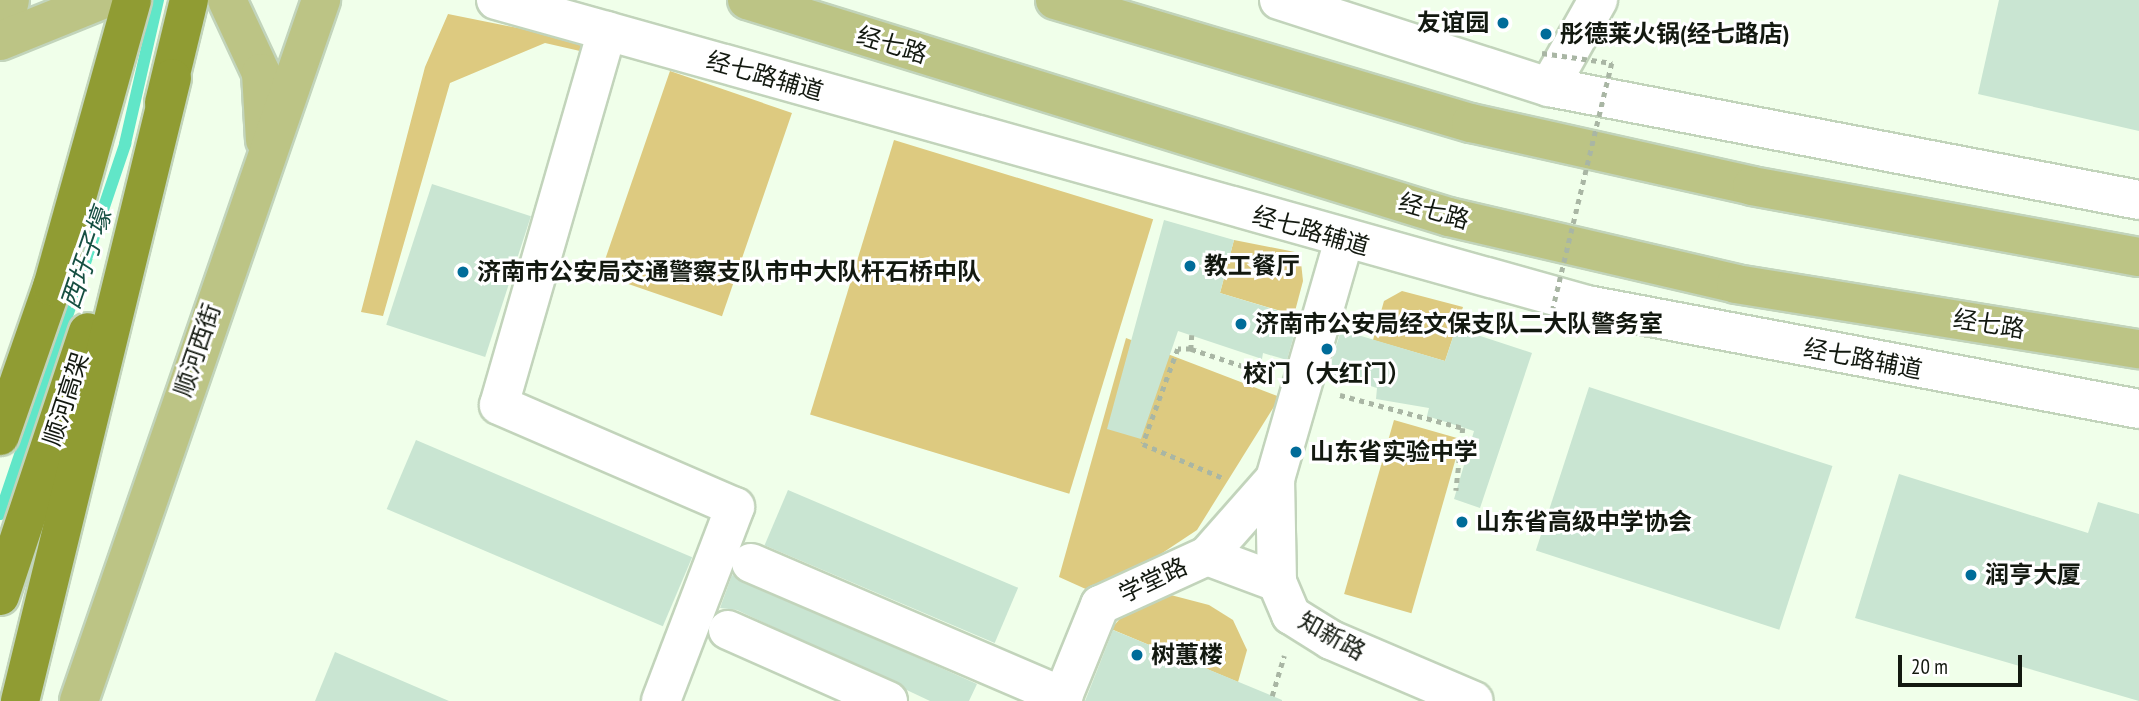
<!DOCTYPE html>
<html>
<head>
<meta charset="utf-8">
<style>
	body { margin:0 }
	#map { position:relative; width:2139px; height:701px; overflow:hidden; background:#f0ffea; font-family:"PT Sans Narrow","Noto Sans SC",sans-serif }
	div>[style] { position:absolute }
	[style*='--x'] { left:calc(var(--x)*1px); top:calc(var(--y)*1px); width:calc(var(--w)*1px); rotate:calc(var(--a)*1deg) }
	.green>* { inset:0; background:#ddca80; transform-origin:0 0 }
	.stream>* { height:12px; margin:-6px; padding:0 6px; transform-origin:6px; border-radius:6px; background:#61e6c8 }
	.building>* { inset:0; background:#c9e5d2; transform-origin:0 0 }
	.path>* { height:4.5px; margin-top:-2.25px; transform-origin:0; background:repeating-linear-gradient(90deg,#a9b6a4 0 5px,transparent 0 10px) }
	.roads { filter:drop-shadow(2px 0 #c2d4bb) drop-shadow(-2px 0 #c2d4bb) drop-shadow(0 2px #c2d4bb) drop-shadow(0 -2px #c2d4bb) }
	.minor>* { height:38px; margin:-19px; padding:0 19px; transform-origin:19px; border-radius:19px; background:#fff }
	.major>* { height:38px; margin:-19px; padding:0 19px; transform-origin:19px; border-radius:19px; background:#bcc485 }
	.highway>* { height:38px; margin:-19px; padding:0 19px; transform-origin:19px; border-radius:19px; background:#909c33 }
	.path-bridge>* { height:4.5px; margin-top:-2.25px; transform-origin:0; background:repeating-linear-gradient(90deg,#a9b6a4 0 5px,transparent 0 10px) }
	.dots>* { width:19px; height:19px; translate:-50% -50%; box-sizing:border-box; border:4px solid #fff; border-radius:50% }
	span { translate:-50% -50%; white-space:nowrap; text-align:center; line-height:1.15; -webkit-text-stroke:6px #fff; paint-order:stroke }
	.poi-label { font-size:24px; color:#131910; font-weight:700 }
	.right { translate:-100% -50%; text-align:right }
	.left { translate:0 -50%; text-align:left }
	.street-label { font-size:24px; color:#131910 }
	.water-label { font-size:26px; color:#164f42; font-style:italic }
	.scale { position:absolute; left:1898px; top:655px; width:124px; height:32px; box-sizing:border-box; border:4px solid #131910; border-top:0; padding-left:9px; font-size:21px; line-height:24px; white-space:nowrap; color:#131910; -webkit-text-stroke:5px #fff; paint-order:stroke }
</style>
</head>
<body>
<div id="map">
	<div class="green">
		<i style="clip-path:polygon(448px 14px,583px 41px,580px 51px,545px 43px,450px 83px,383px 316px,361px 312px,425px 67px)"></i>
		<i style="left:670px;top:71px;width:129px;height:215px;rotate:19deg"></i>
		<i style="left:894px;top:140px;width:271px;height:287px;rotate:17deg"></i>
		<i style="clip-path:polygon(1234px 240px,1300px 253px,1303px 281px,1294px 315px,1220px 293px)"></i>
		<i style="clip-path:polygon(1402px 291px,1463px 307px,1445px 361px,1373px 340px,1384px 301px)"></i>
		<i style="clip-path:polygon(1126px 338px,1280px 397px,1197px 530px,1099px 595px,1059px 577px)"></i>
		<i style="left:1394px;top:420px;width:70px;height:181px;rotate:16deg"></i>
		<i style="clip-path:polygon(1167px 594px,1209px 605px,1233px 620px,1247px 650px,1238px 682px,1111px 629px,1132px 605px)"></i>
	</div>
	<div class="stream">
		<i style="--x:0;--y:514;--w:391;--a:-71.3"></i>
		<i style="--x:125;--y:144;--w:148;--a:-77.1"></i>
	</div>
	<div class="building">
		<i style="clip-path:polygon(1999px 0,2139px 0,2139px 131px,1978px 94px)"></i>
		<i style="left:432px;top:184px;width:104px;height:148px;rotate:18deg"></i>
		<i style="clip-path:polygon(1164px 220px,1234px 240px,1220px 293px,1299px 317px,1287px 360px,1263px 353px,1262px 359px,1178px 331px,1141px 439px,1107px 429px)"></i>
		<i style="clip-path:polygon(1456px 328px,1532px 353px,1480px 508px,1454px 499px,1474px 431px,1427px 416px,1429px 408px,1376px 399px,1377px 388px,1328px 373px,1341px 330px,1445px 361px)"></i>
		<i style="left:1589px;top:387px;width:256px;height:172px;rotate:18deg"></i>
		<i style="left:416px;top:440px;width:300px;height:75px;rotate:23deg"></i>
		<i style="clip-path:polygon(1899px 474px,2088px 533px,2098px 502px,2139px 514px,2139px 701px,1855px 618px)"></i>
		<i style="left:788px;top:490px;width:250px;height:60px;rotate:23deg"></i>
		<i style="clip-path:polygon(732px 575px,977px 684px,969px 701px,930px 701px,737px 610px,720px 608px)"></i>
		<i style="clip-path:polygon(1113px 630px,1282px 700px,1282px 701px,1085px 701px)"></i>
		<i style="clip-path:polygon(335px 652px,449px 701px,315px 701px)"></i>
	</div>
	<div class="path">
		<i style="--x:1192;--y:335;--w:14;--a:94"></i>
		<i style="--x:1191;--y:349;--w:77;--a:18.2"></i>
		<i style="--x:1191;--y:349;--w:13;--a:180"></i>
		<i style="--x:1178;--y:349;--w:101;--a:110.2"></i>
		<i style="--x:1143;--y:444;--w:87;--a:23"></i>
		<i style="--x:1340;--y:395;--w:127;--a:15"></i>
		<i style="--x:1463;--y:428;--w:63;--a:96.3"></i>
		<i style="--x:1272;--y:696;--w:42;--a:-73.3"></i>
	</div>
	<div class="roads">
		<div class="minor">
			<i style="--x:496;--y:0;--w:1133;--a:15.62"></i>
			<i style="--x:1587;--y:305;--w:562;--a:10.67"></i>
			<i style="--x:1279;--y:0;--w:284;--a:17.9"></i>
			<i style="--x:1549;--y:87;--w:601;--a:10.84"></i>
			<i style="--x:607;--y:31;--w:389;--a:106.1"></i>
			<i style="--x:499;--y:405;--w:257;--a:23.4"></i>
			<i style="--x:735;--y:507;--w:208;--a:110.9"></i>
			<i style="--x:1549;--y:87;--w:100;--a:-60.6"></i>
			<i style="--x:1207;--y:556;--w:75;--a:20.4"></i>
			<i style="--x:1277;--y:582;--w:36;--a:67"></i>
			<i style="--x:1291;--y:615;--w:47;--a:32"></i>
			<i style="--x:1331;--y:640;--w:155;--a:23.1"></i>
			<i style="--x:751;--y:563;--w:340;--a:23.2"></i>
			<i style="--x:1277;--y:582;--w:103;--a:-91.1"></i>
			<i style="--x:1275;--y:479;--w:249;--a:-73.9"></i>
			<i style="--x:728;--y:630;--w:175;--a:23.9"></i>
			<i style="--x:1061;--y:701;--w:104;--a:-67.9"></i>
			<i style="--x:1100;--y:605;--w:118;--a:-24.6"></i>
			<i style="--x:1207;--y:556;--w:103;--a:-48.6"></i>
		</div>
		<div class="major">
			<i style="--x:227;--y:0;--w:81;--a:65"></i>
			<i style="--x:261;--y:73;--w:67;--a:86.6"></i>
			<i style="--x:747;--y:0;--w:735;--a:17.18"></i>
			<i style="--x:1449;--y:217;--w:295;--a:13.1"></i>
			<i style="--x:1736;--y:284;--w:408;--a:9.2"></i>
			<i style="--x:1055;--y:0;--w:434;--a:16.5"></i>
			<i style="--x:1471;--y:123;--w:288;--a:12.6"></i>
			<i style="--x:1752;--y:186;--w:393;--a:10.4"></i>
			<i style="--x:0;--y:40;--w:41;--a:-76"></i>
			<i style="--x:0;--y:41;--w:110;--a:-21.9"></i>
			<i style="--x:79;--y:701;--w:742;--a:-70.95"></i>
		</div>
		<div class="highway">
			<i style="--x:164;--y:103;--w:106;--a:-76.4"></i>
			<i style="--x:0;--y:436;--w:158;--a:-70.8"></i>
			<i style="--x:52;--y:287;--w:298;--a:-74.4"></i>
			<i style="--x:0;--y:596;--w:278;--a:-71.6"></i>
			<i style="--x:20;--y:701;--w:641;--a:-76.29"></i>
		</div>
	</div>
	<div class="path-bridge">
		<i style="--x:1542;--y:53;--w:71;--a:8.1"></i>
		<i style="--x:1612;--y:63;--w:252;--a:103.5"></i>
	</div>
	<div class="dots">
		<i style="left:1503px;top:23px;background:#006c99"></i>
		<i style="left:1546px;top:34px;background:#006c99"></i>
		<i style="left:1190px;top:266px;background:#006c99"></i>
		<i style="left:463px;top:272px;background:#006c99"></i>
		<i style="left:1241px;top:324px;background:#006c99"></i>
		<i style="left:1327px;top:349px;background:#006c99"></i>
		<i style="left:1296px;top:452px;background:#006c99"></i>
		<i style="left:1462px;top:522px;background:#006c99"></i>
		<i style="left:1971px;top:575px;background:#006c99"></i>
		<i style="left:1137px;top:655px;background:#006c99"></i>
	</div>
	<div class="poi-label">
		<span class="right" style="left:1489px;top:23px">友谊园</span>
		<span class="left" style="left:1560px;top:34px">彤德莱火锅(经七路店)</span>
		<span class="left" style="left:1204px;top:266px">教工餐厅</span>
		<span class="left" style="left:477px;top:272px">济南市公安局交通警察支队市中大队杆石桥中队</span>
		<span class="left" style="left:1255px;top:324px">济南市公安局经文保支队二大队警务室</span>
		<span style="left:1327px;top:374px">校门（大红门）</span>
		<span class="left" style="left:1310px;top:452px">山东省实验中学</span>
		<span class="left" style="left:1476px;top:522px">山东省高级中学协会</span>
		<span class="left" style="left:1985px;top:575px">润亨大厦</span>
		<span class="left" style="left:1151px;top:655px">树蕙楼</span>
	</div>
	<div class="street-label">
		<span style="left:892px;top:45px;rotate:17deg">经七路</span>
		<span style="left:765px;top:76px;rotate:16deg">经七路辅道</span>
		<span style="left:1434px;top:211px;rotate:16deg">经七路</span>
		<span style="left:1311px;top:231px;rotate:16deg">经七路辅道</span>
		<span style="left:1989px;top:324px;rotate:9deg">经七路</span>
		<span style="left:197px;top:350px;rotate:-71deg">顺河西街</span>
		<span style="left:1863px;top:359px;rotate:11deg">经七路辅道</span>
		<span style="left:66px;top:399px;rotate:-72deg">顺河高架</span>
		<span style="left:1153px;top:580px;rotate:-25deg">学堂路</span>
		<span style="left:1332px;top:636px;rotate:29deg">知新路</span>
	</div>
	<div class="water-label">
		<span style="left:86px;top:259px;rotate:-71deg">西圩子壕</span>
	</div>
	<div class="scale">20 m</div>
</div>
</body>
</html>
